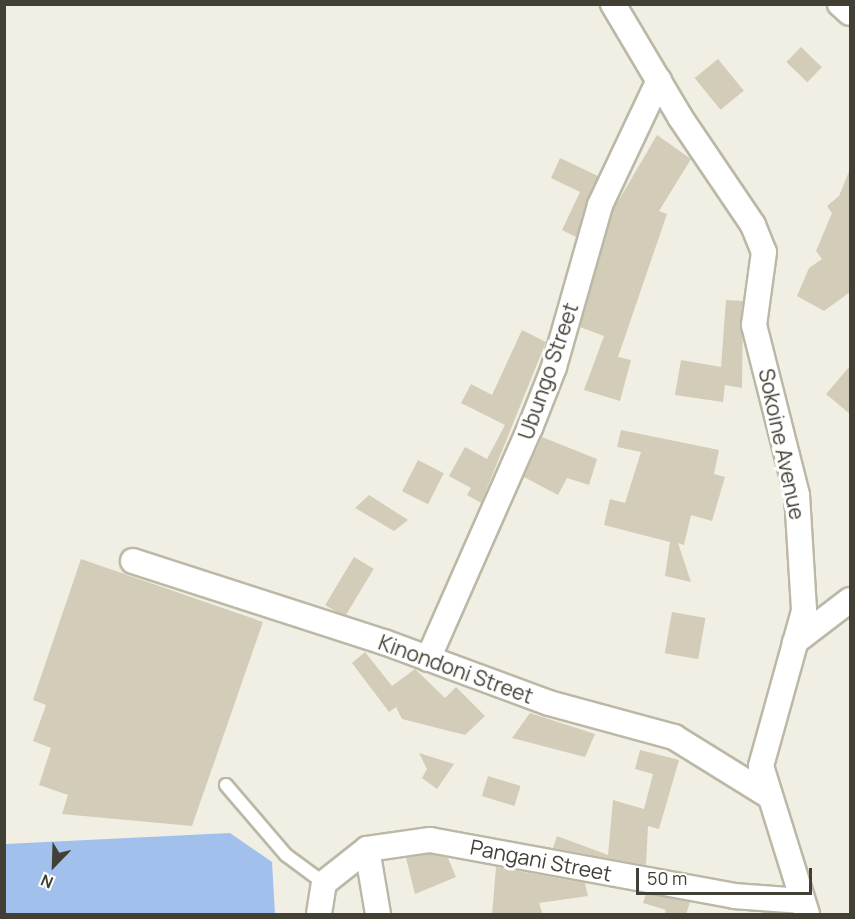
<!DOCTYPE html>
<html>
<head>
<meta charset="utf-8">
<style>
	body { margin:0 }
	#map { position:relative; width:855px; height:919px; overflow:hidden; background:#f1efe3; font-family:Manrope,sans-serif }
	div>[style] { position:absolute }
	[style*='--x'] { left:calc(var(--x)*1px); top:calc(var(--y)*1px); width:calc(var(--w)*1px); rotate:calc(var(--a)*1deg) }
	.water>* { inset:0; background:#a1c1ec }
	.building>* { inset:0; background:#d2ccb9; transform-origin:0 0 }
	.roads { filter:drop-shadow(2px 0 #bcb8a6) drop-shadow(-2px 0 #bcb8a6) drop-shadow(0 2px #bcb8a6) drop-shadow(0 -2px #bcb8a6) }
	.service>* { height:12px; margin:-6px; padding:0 6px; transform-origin:6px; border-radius:6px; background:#fff }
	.minor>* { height:24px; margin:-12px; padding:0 12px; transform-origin:12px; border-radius:12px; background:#fff }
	span { translate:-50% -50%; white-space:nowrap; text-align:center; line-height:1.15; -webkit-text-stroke:6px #fff; paint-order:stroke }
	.street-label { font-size:21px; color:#423f34 }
	.frame { position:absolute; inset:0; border:6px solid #423f34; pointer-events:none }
	.north { position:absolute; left:24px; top:835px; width:60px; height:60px; -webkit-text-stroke:4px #fff; paint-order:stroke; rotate:203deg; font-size:16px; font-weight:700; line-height:24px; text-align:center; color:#423f34 }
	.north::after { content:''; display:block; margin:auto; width:21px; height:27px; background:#423f34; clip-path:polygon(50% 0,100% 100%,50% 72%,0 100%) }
	.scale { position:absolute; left:636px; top:868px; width:176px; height:27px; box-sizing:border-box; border:3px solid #423f34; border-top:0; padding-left:8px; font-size:18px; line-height:21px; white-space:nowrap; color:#423f34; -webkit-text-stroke:4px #fff; paint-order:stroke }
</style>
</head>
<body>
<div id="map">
	<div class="water">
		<i style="clip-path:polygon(230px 833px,272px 862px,275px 914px,5px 914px,5px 844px)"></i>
	</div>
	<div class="building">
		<i style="left:801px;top:47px;width:29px;height:21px;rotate:44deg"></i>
		<i style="left:718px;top:59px;width:41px;height:30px;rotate:51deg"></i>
		<i style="clip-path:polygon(657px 135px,691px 159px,659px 211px,667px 214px,618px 357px,631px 360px,620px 401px,584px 390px,604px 336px,580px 327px,613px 210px)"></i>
		<i style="clip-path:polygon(560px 158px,598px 176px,576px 237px,562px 230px,580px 192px,551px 178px)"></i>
		<i style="clip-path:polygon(850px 169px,850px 292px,824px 311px,797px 296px,809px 268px,822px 259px,816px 251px,832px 213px,827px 206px,839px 196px)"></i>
		<i style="clip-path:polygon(726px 300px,743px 301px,742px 388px,725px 385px,723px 402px,675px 395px,681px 360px,721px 367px)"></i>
		<i style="clip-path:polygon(522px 330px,546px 342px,481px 503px,467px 495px,471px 488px,449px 476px,465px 447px,487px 459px,505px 425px,461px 403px,471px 384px,492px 395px)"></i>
		<i style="clip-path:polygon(850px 366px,850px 414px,826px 394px)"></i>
		<i style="clip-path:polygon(621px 430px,719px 450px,714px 474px,725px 477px,712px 521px,691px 515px,684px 545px,678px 543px,691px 582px,665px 576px,670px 542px,604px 525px,610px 499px,625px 503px,641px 452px,617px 447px)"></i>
		<i style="clip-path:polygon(542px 437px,597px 459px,589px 485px,567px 478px,558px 495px,524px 477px)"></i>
		<i style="left:418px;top:460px;width:29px;height:35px;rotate:27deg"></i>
		<i style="clip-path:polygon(369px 495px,408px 520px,394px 531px,355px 508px)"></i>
		<i style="left:354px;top:557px;width:23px;height:56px;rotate:31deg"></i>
		<i style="clip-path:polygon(81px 559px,263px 622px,192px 826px,62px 814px,68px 795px,39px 785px,51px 748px,33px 741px,46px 705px,33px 700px)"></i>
		<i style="left:672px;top:612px;width:34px;height:42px;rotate:10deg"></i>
		<i style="clip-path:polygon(365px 652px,392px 686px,415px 669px,445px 698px,456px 687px,485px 716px,465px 735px,402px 719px,396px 707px,389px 712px,352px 663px)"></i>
		<i style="clip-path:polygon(530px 713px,595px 734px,585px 757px,512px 738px)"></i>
		<i style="clip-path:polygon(640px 750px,679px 760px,659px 829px,648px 826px,646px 865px,553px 848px,557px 836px,608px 855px,613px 800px,644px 809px,653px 774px,635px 769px)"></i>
		<i style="clip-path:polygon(419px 753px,454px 764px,437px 789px,422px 778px,427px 769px)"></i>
		<i style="left:488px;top:776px;width:34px;height:21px;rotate:17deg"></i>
		<i style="clip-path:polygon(430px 854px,448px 858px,456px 877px,415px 894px,406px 858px)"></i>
		<i style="clip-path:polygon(496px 867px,585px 883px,588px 896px,539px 903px,543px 915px,492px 915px)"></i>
		<i style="clip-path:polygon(646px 894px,690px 902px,686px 915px,664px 915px,666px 910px,643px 903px)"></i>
	</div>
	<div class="roads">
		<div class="service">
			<i style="--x:226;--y:785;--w:92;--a:49.4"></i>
			<i style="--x:286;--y:855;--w:47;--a:36.4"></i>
		</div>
		<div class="minor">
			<i style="--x:613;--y:4;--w:131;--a:59.3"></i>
			<i style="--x:680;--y:117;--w:130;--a:55.9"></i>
			<i style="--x:753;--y:225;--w:29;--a:68"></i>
			<i style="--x:764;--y:252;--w:74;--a:97.8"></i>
			<i style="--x:754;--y:325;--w:175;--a:75.8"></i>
			<i style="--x:797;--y:495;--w:116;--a:86.5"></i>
			<i style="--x:804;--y:611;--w:161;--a:105.5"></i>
			<i style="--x:761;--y:766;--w:155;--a:72.7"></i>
			<i style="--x:840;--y:4;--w:13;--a:42"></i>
			<i style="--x:133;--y:561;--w:264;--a:17.9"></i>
			<i style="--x:384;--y:642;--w:176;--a:20.3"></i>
			<i style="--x:549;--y:703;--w:130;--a:15.2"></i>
			<i style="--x:674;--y:737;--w:112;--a:31.8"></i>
			<i style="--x:795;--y:642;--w:69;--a:-37.4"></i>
			<i style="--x:428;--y:659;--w:253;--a:-66.2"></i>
			<i style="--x:530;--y:428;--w:66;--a:-68.5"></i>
			<i style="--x:554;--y:367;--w:168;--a:-74.1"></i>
			<i style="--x:600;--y:205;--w:138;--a:-64.7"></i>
			<i style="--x:367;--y:849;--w:66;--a:80.4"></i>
			<i style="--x:319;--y:914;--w:31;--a:-81"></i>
			<i style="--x:324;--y:883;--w:55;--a:-38.3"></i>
			<i style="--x:367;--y:849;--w:64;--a:-8.1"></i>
			<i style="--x:430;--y:840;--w:309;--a:10.4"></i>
			<i style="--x:734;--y:896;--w:68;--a:4.2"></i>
		</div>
	</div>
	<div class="street-label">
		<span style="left:548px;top:371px;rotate:-71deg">Ubungo Street</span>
		<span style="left:782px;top:444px;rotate:78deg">Sokoine Avenue</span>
		<span style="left:456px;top:669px;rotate:20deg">Kinondoni Street</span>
		<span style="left:541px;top:860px;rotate:11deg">Pangani Street</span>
	</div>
	<div class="frame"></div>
	<div class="north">N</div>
	<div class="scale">50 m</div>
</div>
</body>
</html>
